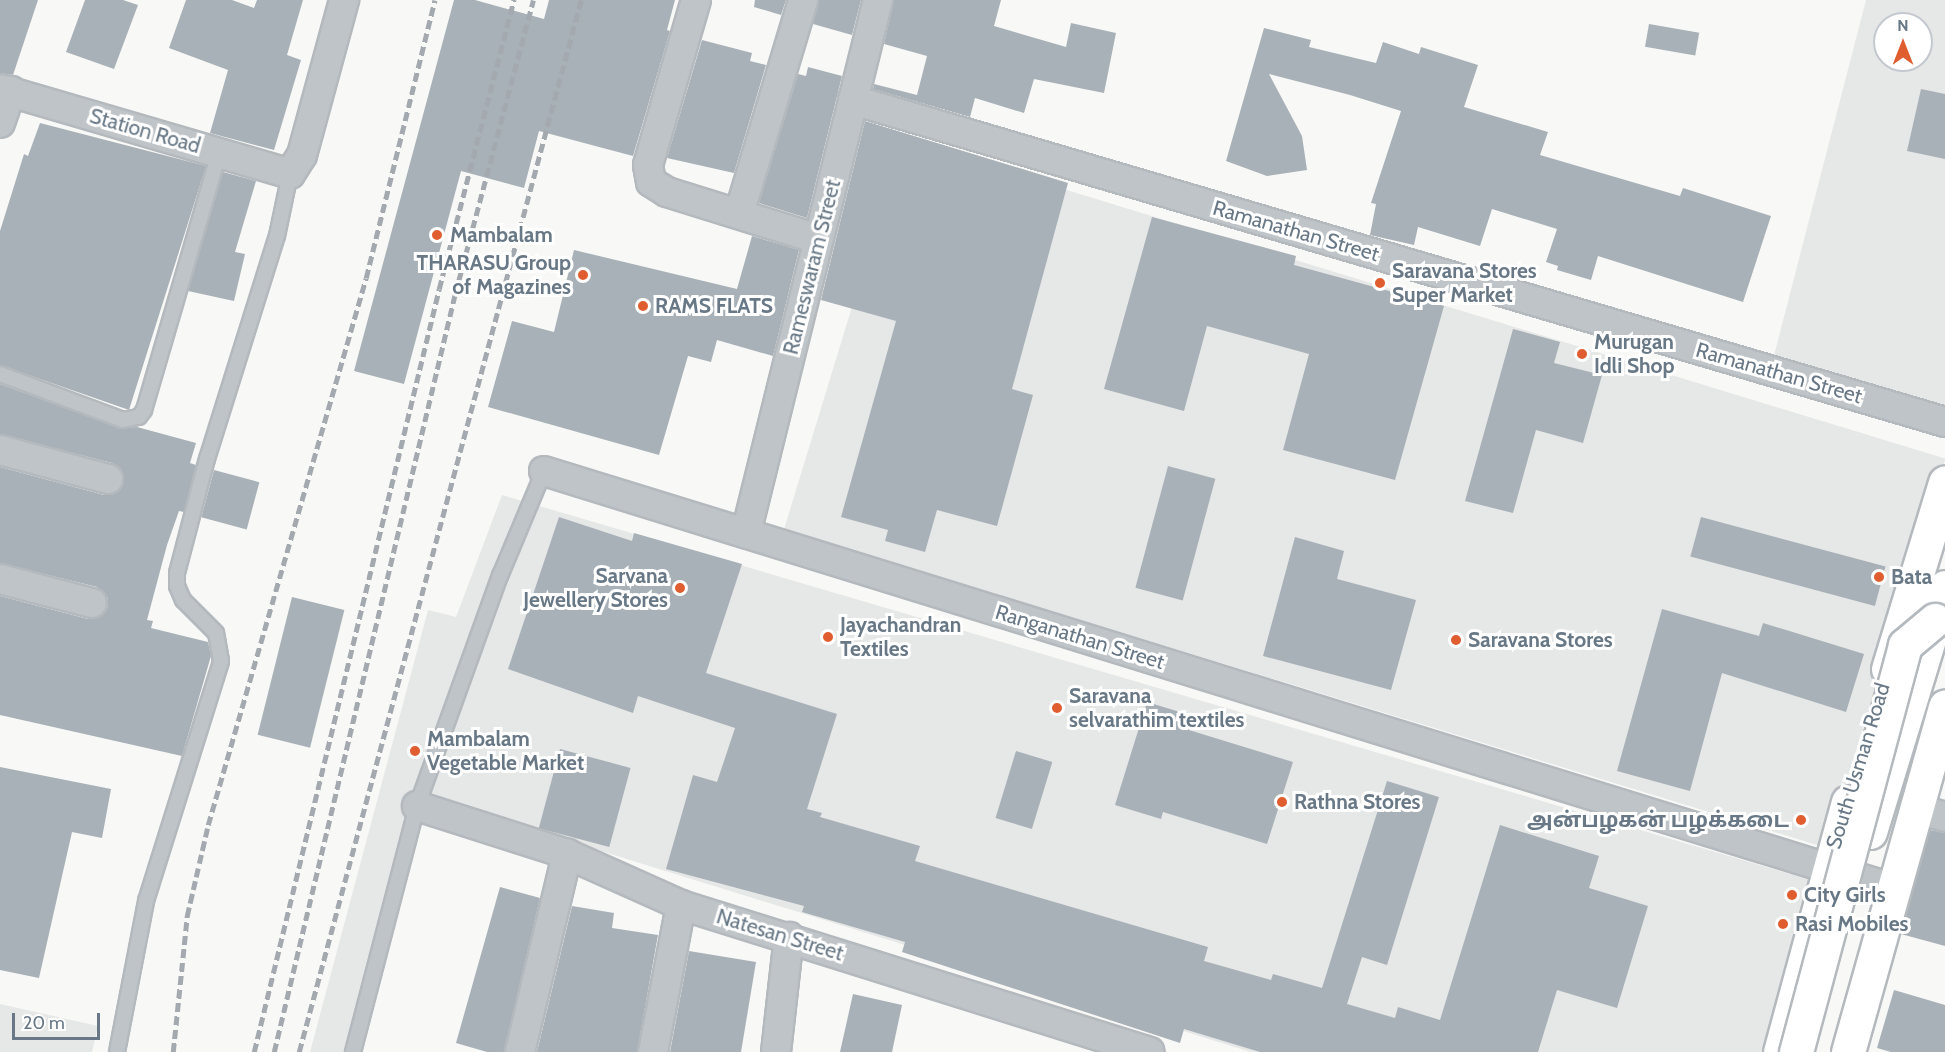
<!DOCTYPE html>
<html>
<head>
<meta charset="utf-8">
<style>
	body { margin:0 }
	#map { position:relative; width:1945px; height:1052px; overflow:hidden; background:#f8f8f6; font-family:Cabin,"Noto Sans Tamil",sans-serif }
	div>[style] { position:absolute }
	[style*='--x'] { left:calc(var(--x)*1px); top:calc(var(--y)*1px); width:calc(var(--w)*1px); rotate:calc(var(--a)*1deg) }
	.built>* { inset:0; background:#e6e7e7; transform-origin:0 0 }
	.building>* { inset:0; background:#a8b1b7; transform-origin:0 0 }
	.roads { filter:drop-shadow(2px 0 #b4b9be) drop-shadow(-2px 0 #b4b9be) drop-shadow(0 2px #b4b9be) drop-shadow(0 -2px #b4b9be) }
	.lane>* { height:14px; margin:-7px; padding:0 7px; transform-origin:7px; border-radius:7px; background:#bfc4c8 }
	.street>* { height:28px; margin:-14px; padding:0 14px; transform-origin:14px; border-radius:14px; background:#bfc4c8 }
	.secondary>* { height:33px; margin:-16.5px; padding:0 16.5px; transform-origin:16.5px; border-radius:16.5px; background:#fff }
	.rail>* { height:4.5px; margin-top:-2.25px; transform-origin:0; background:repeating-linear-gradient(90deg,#a3a9af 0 9px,transparent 0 13.5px) }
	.bridges { filter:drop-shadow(2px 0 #b4b9be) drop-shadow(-2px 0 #b4b9be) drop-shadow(0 2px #b4b9be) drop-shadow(0 -2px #b4b9be) }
	.secondary-bridge>* { height:33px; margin:-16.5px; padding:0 16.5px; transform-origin:16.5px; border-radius:16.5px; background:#fff }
	.dots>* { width:16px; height:16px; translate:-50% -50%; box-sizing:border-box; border:3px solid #fff; border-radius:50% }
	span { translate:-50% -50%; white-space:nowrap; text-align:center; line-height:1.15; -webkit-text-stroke:6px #fff; paint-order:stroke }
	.street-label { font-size:21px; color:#687886 }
	.poi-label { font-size:21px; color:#687886; font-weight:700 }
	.left { translate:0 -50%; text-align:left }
	.right { translate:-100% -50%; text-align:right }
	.north { position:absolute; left:1873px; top:12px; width:60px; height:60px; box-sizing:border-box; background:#fff; border:2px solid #c3c9cf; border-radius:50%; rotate:0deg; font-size:16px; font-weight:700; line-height:24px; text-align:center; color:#687886 }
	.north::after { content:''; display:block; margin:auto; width:21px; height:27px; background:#df5d2f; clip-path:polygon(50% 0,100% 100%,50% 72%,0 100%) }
	.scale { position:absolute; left:12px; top:1013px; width:88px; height:27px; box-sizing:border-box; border:3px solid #687886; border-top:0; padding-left:8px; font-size:18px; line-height:21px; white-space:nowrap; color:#687886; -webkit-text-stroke:4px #fff; paint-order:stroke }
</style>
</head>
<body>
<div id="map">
	<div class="built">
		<i style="clip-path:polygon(evenodd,1866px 0,1945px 0,1945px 424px,1771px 367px,1866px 0,1885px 24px,1921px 24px,1921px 60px,1885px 60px,1885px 24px)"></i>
		<i style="left:903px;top:140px;width:1090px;height:407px;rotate:17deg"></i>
		<i style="clip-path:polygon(502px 495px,1834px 887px,1785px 1052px,1251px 1052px,426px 797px,358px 1052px,310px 1052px,428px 610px,456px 617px)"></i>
		<i style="clip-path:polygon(0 1004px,98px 1026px,92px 1052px,0 1052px)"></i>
	</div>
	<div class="building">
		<i style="clip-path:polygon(0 0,38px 0,13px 75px,0 73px)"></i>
		<i style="clip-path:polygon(85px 0,123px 0,138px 5px,114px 69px,66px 52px)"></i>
		<i style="clip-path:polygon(186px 0,232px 0,254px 8px,257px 0,303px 0,287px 55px,301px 60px,274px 150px,210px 133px,228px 70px,169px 48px)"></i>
		<i style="clip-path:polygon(454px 0,475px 0,544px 19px,549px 0,675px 0,667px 30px,670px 31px,633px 156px,539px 131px,524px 188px,461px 171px,404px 384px,354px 371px)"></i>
		<i style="clip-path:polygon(755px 0,786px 0,781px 15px,754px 7px)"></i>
		<i style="clip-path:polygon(819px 0,861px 0,852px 35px,813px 24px)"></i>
		<i style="clip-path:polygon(894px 0,1001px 0,994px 26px,1066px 47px,1071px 23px,1116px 33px,1104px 93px,1034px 79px,1024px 113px,975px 98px,970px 117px,873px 89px,874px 84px,917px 95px,927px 56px,884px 44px)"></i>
		<i style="left:1649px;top:24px;width:51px;height:23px;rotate:10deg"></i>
		<i style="clip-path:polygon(1264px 28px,1311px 40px,1309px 47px,1376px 63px,1383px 42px,1419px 54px,1421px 47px,1478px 65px,1464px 107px,1548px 132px,1540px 155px,1680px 196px,1683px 188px,1771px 216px,1743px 302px,1598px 256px,1591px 280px,1557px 270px,1558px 266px,1546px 262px,1557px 229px,1492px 209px,1480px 246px,1418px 227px,1414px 245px,1370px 235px,1376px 204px,1371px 203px,1401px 111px,1350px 95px,1269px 74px,1302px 136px,1307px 170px,1267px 176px,1226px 161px)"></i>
		<i style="clip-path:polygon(702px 40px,752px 53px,750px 61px,766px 65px,734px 173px,667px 158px)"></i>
		<i style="clip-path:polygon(808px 67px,842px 76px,807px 218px,759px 203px,798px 74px,806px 76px)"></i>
		<i style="clip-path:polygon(1921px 89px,1945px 94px,1945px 159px,1907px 151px)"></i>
		<i style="clip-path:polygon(865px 121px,1068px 183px,1012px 389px,1033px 395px,997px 526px,937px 510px,925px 552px,885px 541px,888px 530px,841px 517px,896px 321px,821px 300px)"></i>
		<i style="clip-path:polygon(40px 123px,206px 166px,129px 410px,0 365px,0 231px,24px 154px,28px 156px)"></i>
		<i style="clip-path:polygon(223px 172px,256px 181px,235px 252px,245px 254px,234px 301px,188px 291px)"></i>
		<i style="clip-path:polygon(1152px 217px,1296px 256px,1294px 265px,1444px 306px,1395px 480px,1283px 450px,1309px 354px,1207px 326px,1184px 411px,1104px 389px)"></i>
		<i style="clip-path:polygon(752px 236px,799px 250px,773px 356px,717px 340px,711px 362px,688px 356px,659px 455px,488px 407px,512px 321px,554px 332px,574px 250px,737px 289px)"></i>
		<i style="clip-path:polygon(1513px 329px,1560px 342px,1554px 363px,1602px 375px,1583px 443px,1536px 430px,1513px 513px,1465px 501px)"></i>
		<i style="clip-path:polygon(0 384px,120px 428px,137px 427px,196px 443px,190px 463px,196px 465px,184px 512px,179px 511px,167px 545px,147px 620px,153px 621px,151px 628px,208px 642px,211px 656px,182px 756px,0 715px,0 596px,88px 619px,103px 615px,108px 607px,108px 598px,97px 587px,0 563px,0 467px,104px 495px,120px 490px,124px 475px,112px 463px,0 434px)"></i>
		<i style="left:1168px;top:466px;width:49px;height:126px;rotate:15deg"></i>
		<i style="left:214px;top:470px;width:47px;height:49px;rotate:15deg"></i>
		<i style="clip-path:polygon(559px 517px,632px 541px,634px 533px,742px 564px,706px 673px,837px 714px,807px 809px,822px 813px,820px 817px,920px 846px,915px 861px,1208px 947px,1204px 961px,1271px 980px,1273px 974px,1322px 988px,1387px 781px,1439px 797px,1387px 965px,1362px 957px,1347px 1004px,1395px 1018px,1398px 1007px,1440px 1020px,1500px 825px,1599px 856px,1589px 888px,1648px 906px,1617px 1008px,1557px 990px,1538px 1052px,1260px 1052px,1184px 1029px,1180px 1043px,902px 952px,905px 942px,802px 912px,804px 906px,666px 869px,693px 775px,717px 782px,735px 728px,638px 696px,633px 713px,508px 669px)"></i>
		<i style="left:1701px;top:517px;width:191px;height:41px;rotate:15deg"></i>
		<i style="clip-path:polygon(1295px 537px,1344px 551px,1337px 579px,1416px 600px,1391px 690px,1263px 656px)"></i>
		<i style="left:292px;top:597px;width:54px;height:142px;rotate:14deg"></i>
		<i style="clip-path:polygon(1662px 609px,1759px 636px,1763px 623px,1864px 654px,1846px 712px,1722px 673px,1690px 791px,1617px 771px)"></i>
		<i style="clip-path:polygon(1147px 702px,1193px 716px,1189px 730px,1293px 762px,1267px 844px,1163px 812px,1161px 819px,1115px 805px)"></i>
		<i style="left:560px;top:749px;width:73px;height:82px;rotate:15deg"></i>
		<i style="left:1016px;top:751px;width:38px;height:70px;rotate:17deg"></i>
		<i style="clip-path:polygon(0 767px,111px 789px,102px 838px,72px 832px,39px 978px,0 970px)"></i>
		<i style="clip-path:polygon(1930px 830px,1945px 833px,1945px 946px,1901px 934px)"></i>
		<i style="clip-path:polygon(500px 887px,540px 898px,504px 1052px,487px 1052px,456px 1043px)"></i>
		<i style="clip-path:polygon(572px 906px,614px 913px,612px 928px,658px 935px,637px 1052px,537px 1052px)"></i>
		<i style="clip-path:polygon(689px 951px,756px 962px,741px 1052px,670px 1052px)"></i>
		<i style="clip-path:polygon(1894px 990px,1945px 1005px,1945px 1052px,1891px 1052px,1877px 1048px)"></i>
		<i style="clip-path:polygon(853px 994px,902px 1005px,892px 1052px,840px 1052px)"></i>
	</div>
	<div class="roads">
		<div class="lane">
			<i style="--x:0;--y:374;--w:131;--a:20.5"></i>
			<i style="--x:123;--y:420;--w:16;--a:-11"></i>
			<i style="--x:139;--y:417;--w:9;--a:-54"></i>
			<i style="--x:144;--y:410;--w:268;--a:-73.7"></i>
			<i style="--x:117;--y:1052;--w:154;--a:-79.1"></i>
			<i style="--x:146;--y:901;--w:251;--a:-72.6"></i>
			<i style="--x:221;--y:661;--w:28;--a:-100"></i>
			<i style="--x:216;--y:633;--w:47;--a:-135"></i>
			<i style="--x:183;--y:600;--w:15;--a:-113"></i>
			<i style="--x:177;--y:586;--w:13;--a:-90"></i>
			<i style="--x:177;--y:573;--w:118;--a:-75.3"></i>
			<i style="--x:207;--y:459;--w:234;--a:-72.6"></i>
			<i style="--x:277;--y:236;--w:63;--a:-78.2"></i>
			<i style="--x:353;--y:1052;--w:254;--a:-75.4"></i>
			<i style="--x:417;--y:806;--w:245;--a:-70.2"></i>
			<i style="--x:500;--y:576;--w:114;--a:-67.3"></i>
		</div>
		<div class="street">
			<i style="--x:696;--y:0;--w:172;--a:106.2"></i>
			<i style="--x:648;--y:165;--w:17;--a:80"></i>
			<i style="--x:651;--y:182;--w:19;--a:32"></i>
			<i style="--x:667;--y:192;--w:158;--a:17.3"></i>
			<i style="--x:0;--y:89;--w:302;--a:16.3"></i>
			<i style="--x:290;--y:174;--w:22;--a:-58"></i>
			<i style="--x:302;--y:155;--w:161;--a:-74.8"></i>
			<i style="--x:853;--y:100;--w:1138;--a:16.43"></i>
			<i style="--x:0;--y:123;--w:34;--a:-71"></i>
			<i style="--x:739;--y:214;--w:223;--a:-73.3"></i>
			<i style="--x:0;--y:450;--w:112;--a:15"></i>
			<i style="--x:544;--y:471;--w:1411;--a:17.19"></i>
			<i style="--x:746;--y:533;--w:549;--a:-76.09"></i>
			<i style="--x:0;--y:579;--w:95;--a:14.6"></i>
			<i style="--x:417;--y:806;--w:157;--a:17.7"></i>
			<i style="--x:567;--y:854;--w:125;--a:24.1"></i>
			<i style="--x:681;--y:905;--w:491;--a:17.4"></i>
			<i style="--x:1914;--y:808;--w:32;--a:16"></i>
			<i style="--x:520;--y:1052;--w:204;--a:-76.6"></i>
			<i style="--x:653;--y:1052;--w:150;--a:-79.2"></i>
			<i style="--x:776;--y:1052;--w:116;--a:-83.6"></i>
		</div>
		<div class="secondary">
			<i style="--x:1888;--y:669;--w:195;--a:-73"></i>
			<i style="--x:1870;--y:832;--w:256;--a:-73"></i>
			<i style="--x:1780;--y:1052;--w:259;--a:-74.8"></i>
			<i style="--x:1848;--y:1052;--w:359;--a:-74.3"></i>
		</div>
	</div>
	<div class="rail">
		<i style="--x:173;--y:1052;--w:137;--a:-84.1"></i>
		<i style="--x:187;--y:916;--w:93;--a:-77"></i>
		<i style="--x:208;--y:825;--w:569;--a:-73.89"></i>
		<i style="--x:366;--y:278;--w:286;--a:-76.1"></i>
		<i style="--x:254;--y:1052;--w:785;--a:-76.37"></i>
		<i style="--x:439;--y:289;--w:299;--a:-75.5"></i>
		<i style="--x:274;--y:1052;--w:779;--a:-76.57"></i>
		<i style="--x:455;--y:294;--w:304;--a:-75.1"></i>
		<i style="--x:299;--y:1052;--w:1089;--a:-74.99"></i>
	</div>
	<div class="bridges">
		<div class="secondary-bridge">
			<i style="--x:1796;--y:1052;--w:421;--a:-75"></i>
			<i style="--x:1905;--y:645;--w:39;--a:-40"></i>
		</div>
	</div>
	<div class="dots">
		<i style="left:437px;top:235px;background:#df5d2f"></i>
		<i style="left:583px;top:275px;background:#df5d2f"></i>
		<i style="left:1380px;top:283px;background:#df5d2f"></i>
		<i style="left:643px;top:306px;background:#df5d2f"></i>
		<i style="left:1582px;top:354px;background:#df5d2f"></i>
		<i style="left:1879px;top:577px;background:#df5d2f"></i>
		<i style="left:680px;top:588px;background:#df5d2f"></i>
		<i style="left:828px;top:637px;background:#df5d2f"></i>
		<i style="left:1456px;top:640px;background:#df5d2f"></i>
		<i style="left:1057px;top:708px;background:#df5d2f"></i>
		<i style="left:415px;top:751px;background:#df5d2f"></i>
		<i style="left:1282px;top:802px;background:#df5d2f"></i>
		<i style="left:1801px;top:820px;background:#df5d2f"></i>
		<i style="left:1792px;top:895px;background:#df5d2f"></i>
		<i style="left:1783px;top:924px;background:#df5d2f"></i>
	</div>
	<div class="street-label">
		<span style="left:145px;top:131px;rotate:16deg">Station Road</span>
		<span style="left:1296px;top:231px;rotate:16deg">Ramanathan Street</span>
		<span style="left:812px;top:267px;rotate:-76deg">Rameswaram Street</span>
		<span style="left:1779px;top:373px;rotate:16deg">Ramanathan Street</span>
		<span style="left:1080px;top:637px;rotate:17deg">Ranganathan Street</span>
		<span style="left:1858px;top:766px;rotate:-73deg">South Usman Road</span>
		<span style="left:780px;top:935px;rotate:17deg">Natesan Street</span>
	</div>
	<div class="poi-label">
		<span class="left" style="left:450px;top:235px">Mambalam</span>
		<span class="right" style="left:571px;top:275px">THARASU Group<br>of Magazines</span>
		<span class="left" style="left:1392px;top:283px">Saravana Stores<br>Super Market</span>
		<span class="left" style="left:655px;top:306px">RAMS FLATS</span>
		<span class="left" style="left:1594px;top:354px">Murugan<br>Idli Shop</span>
		<span class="right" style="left:668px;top:588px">Sarvana<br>Jewellery Stores</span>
		<span class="left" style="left:1891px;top:577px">Bata</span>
		<span class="left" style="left:840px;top:637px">Jayachandran<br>Textiles</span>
		<span class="left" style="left:1468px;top:640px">Saravana Stores</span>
		<span class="left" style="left:1069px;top:708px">Saravana<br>selvarathim textiles</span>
		<span class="left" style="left:427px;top:751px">Mambalam<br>Vegetable Market</span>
		<span class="left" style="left:1294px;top:802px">Rathna Stores</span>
		<span class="right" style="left:1789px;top:820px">அன்பழகன் பழக்கடை</span>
		<span class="left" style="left:1804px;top:895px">City Girls</span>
		<span class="left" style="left:1795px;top:924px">Rasi Mobiles</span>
	</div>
	<div class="north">N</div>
	<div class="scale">20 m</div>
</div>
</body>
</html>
